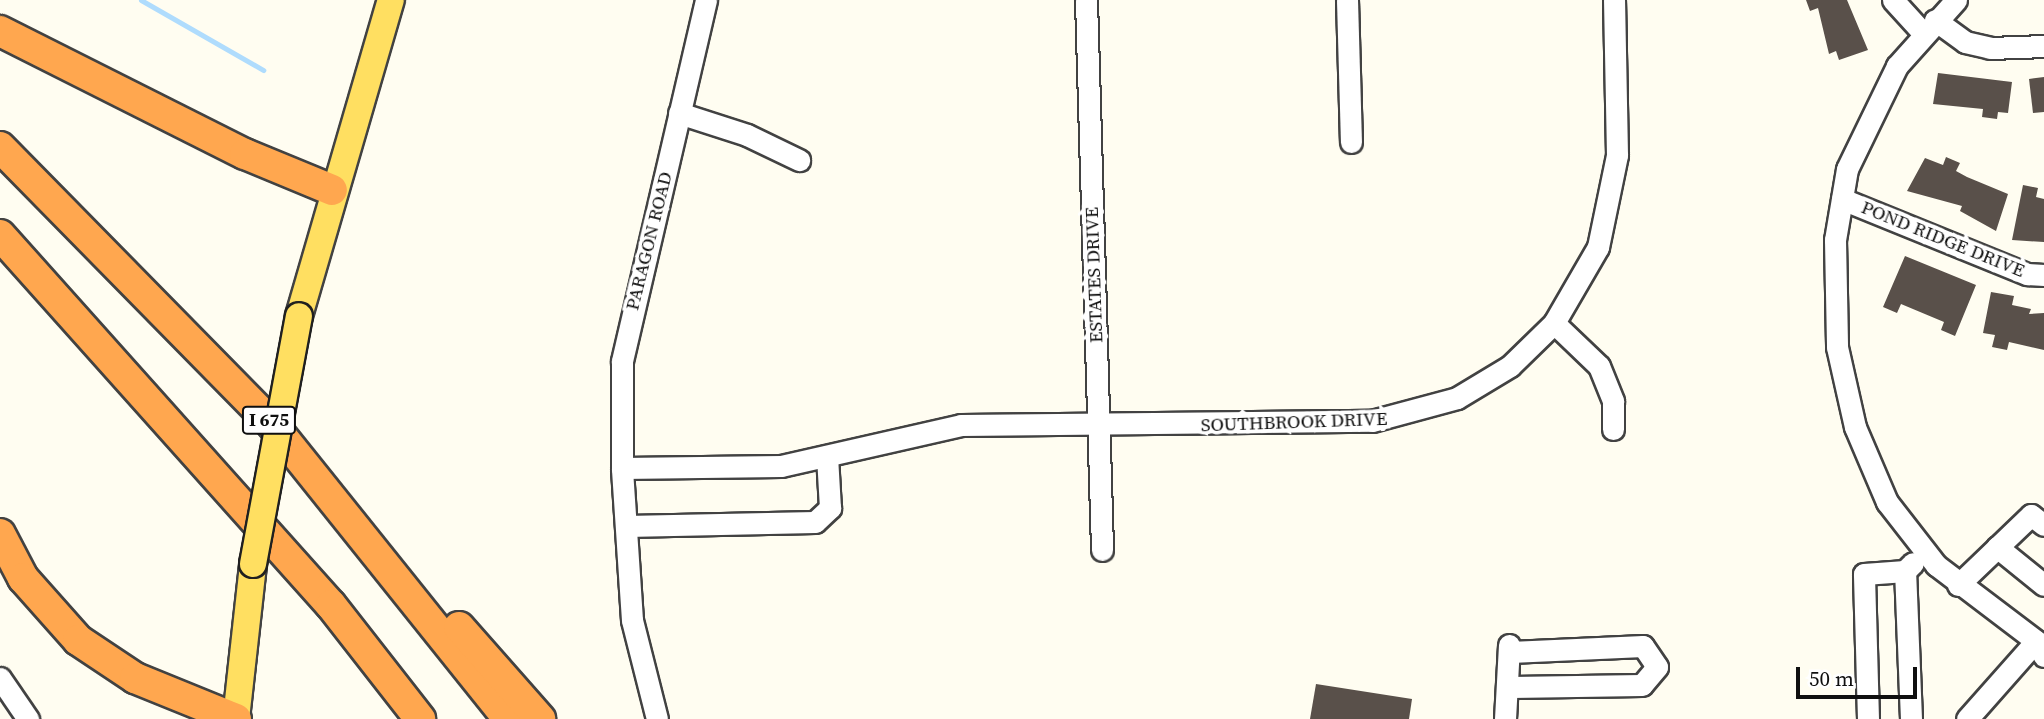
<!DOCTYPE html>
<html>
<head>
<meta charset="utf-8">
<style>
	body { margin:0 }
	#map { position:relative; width:2044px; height:719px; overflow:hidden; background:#fffdf1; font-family:"Source Serif 4",serif }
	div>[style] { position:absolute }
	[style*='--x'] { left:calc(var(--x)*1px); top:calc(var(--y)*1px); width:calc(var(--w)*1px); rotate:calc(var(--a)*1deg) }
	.stream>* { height:5px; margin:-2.5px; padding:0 2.5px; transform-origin:2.5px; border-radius:2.5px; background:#afdcfd }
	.building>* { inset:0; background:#59504a }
	.roads { filter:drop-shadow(2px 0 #424242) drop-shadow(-2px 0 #424242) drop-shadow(0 2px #424242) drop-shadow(0 -2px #424242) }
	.minor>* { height:21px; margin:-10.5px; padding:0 10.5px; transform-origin:10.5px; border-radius:10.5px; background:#fff }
	.major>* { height:26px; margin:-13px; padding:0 13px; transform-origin:13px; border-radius:13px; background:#ffdf61 }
	.highway>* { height:30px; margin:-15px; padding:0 15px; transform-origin:15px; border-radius:15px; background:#ffa74f }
	.bridges { filter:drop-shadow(2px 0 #202020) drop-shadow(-2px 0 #202020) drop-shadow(0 2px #202020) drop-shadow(0 -2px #202020) }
	.major-bridge>* { height:26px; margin:-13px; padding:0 13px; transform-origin:13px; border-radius:13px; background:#ffdf61 }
	span { translate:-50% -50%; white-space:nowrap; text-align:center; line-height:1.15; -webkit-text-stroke:7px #fff; paint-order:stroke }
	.shield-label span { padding:2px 5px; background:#fff; border:2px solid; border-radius:5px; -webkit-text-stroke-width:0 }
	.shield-label { font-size:18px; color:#0f0f0f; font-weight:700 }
	.street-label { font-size:19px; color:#0f0f0f }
	.scale { position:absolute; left:1796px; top:667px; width:121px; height:32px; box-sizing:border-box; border:4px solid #0f0f0f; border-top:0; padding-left:9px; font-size:21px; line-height:24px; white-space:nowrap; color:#0f0f0f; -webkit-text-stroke:5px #fff; paint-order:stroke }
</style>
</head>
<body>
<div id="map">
	<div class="stream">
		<i style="--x:141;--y:0;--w:141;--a:29.8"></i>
	</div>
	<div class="building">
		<i style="clip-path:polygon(1806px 0,1847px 0,1868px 50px,1839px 60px,1836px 51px,1829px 54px,1818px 8px,1810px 11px)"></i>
		<i style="clip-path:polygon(1938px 73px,2012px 82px,2008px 113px,1998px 112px,1997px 119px,1982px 117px,1983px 109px,1933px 104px)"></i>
		<i style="clip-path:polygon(2044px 77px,2044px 112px,2033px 113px,2029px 79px)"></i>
		<i style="clip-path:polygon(1946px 157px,1960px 163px,1956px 171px,1967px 177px,2008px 194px,1996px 231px,1960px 211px,1962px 206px,1907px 191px,1925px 158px,1943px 165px)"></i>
		<i style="clip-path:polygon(2023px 185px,2038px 188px,2036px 197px,2044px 199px,2044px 242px,2012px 240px)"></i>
		<i style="clip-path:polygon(1905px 256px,1976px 285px,1955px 336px,1941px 330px,1944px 322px,1901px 304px,1897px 313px,1883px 307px)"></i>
		<i style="clip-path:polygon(1991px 292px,2014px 296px,2012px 305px,2031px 309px,2029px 314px,2044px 313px,2044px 350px,2009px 342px,2007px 350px,1992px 347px,1995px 335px,1983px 333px)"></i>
		<i style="clip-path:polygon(1316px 684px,1412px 699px,1409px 719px,1310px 719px)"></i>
	</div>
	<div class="roads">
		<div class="minor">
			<i style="--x:1086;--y:0;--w:550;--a:88.33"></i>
			<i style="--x:1347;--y:0;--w:142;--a:88.4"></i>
			<i style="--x:1893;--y:0;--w:45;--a:47.7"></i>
			<i style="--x:1956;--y:0;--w:89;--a:131.8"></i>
			<i style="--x:1897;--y:66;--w:114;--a:115.9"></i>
			<i style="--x:1847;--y:169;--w:72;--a:99.6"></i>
			<i style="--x:1835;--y:240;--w:107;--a:88.9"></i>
			<i style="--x:1837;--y:347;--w:82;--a:77.3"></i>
			<i style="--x:1855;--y:427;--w:82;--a:66.9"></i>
			<i style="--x:1887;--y:502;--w:80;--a:52.1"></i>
			<i style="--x:1936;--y:565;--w:126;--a:37.2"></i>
			<i style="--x:2036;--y:641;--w:17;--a:62"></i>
			<i style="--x:1935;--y:20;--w:37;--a:36"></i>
			<i style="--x:1965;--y:42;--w:26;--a:13"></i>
			<i style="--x:1990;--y:48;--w:54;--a:-2.1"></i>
			<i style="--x:679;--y:113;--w:71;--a:17.9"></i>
			<i style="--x:747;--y:135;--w:58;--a:25.7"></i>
			<i style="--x:1842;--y:199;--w:200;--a:22.1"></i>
			<i style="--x:2027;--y:274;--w:17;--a:3"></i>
			<i style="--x:1554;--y:323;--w:62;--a:43.7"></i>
			<i style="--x:1599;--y:366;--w:38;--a:68"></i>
			<i style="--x:1613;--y:401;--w:28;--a:90"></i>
			<i style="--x:622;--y:468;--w:159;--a:-0.7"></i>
			<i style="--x:781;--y:466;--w:185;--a:-12.8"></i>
			<i style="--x:961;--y:425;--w:411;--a:-0.6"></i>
			<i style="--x:1372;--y:421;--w:88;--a:-15.1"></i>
			<i style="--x:1457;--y:398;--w:62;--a:-31.1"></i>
			<i style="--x:1510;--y:366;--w:62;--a:-44.3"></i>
			<i style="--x:1554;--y:323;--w:88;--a:-59.9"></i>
			<i style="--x:1598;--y:247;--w:94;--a:-78.3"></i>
			<i style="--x:1617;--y:155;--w:155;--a:-91.1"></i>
			<i style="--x:626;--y:526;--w:189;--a:-1.2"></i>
			<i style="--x:815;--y:522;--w:21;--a:-43"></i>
			<i style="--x:830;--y:508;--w:52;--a:-93.3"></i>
			<i style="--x:1997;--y:547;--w:60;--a:39"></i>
			<i style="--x:1958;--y:585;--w:101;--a:-43.8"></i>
			<i style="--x:2031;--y:515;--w:16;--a:38"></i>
			<i style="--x:1510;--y:652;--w:133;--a:-2.6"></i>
			<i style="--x:1643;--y:646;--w:25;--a:56"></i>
			<i style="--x:1657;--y:667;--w:23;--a:130"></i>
			<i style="--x:1642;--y:685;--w:131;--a:179.1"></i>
			<i style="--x:0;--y:678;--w:50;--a:55.7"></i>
			<i style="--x:657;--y:719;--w:102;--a:-104.2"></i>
			<i style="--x:632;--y:620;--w:152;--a:-93.8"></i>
			<i style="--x:622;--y:468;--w:107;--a:-90"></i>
			<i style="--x:622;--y:361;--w:371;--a:-76.9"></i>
			<i style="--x:1505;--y:719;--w:74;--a:-86.9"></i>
			<i style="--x:1868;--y:719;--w:145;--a:-91.6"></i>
			<i style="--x:1864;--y:574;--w:41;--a:-4.2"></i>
			<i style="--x:1911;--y:719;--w:148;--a:-92.3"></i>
			<i style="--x:1905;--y:571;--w:11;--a:-45"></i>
			<i style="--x:1967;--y:719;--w:104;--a:-48.5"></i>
		</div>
		<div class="major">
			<i style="--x:299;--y:316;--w:329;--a:-73.8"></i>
			<i style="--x:236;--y:719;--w:156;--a:-83.7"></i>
		</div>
		<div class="highway">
			<i style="--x:0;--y:31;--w:274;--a:26.7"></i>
			<i style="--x:245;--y:154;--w:94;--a:22.5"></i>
			<i style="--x:0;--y:147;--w:388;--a:45.5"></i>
			<i style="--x:272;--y:424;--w:378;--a:51.3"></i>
			<i style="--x:0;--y:235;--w:496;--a:48.2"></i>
			<i style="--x:331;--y:605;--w:145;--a:52"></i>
			<i style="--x:0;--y:534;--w:50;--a:62.4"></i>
			<i style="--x:23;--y:578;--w:83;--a:48.4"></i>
			<i style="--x:78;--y:640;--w:69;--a:33.7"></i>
			<i style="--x:135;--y:678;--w:109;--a:22.1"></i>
			<i style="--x:459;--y:627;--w:123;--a:48.6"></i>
		</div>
	</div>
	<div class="bridges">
		<div class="major-bridge">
			<i style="--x:253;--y:564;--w:252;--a:-79.5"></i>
		</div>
	</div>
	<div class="shield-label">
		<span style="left:269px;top:420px">I 675</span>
	</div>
	<div class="street-label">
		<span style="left:1943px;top:239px;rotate:22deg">POND RIDGE DRIVE</span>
		<span style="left:649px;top:241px;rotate:-76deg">PARAGON ROAD</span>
		<span style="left:1094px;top:275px;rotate:-92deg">ESTATES DRIVE</span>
		<span style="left:1294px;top:422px;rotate:-2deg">SOUTHBROOK DRIVE</span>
	</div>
	<div class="scale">50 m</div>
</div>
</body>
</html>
